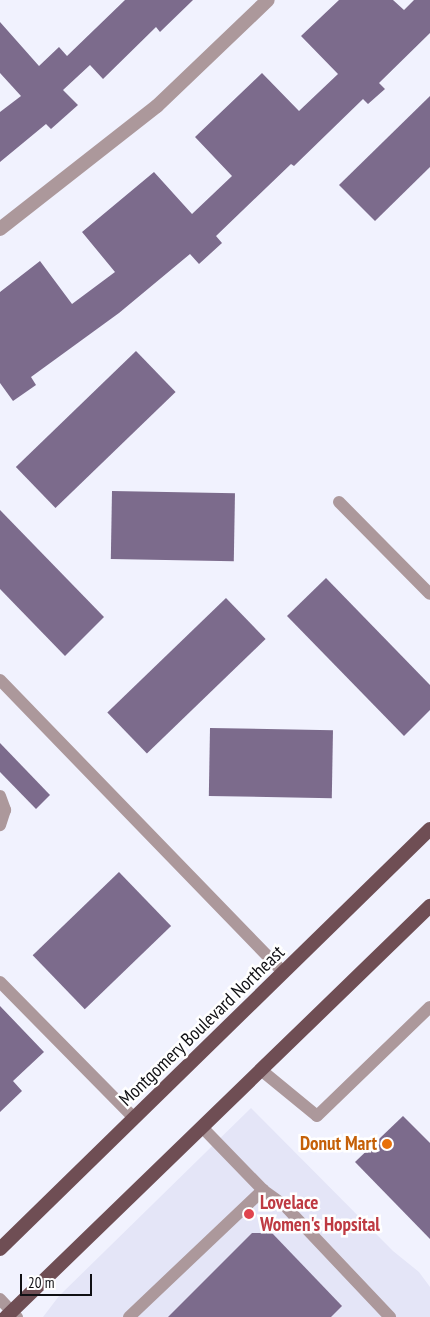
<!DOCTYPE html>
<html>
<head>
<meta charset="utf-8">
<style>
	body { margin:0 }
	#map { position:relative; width:430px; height:1317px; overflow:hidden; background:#f1f2fe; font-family:"PT Sans Narrow",sans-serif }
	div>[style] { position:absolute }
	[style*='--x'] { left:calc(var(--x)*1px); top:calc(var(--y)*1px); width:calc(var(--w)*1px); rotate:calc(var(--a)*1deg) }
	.built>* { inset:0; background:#e4e5f7 }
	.building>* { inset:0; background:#7c6b8c; transform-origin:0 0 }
	.service>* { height:12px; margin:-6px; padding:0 6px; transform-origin:6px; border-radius:6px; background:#ac989b }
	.minor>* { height:14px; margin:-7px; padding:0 7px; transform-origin:7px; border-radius:7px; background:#ac989b }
	.primary>* { height:14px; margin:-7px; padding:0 7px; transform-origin:7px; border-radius:7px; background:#6f4e54 }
	.dots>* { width:14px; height:14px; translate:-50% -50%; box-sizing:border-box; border:2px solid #fff; border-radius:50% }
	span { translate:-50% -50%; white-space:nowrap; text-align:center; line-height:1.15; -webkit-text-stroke:5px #fff; paint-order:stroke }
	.street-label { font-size:19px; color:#101014 }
	.food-label { font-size:19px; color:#c56008; font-weight:700 }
	.right { translate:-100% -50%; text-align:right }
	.health-label { font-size:19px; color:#be3a42; font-weight:700 }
	.left { translate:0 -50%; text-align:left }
	.scale { position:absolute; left:20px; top:1274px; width:72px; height:22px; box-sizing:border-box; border:2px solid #101014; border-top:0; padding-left:6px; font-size:15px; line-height:18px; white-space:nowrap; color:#101014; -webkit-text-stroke:4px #fff; paint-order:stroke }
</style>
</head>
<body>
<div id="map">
	<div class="built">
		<i style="clip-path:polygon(251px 1108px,393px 1251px,419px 1272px,430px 1287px,430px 1317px,43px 1317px,59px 1296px)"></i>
	</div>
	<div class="building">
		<i style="clip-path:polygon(125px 0,193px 0,160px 32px,156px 27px,103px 79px,90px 65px,63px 90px,78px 105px,51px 129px,46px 124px,0 162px,0 112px,21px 96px,0 73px,0 22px,39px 66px,59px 47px,67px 56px)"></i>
		<i style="clip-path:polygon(339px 0,393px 0,404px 10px,414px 0,430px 0,430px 33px,379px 83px,385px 89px,368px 104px,363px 99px,294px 166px,291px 164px,216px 236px,222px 243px,199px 264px,190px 254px,119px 313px,31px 377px,36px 385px,13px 401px,0 383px,0 292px,40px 261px,72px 304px,115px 272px,82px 232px,154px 172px,192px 214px,232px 176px,195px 137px,262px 73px,299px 111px,338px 74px,301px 36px)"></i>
		<i style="clip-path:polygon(430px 96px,430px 167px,375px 221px,339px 185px)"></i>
		<i style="left:136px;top:351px;width:57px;height:167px;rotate:46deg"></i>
		<i style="left:112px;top:491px;width:123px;height:68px;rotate:1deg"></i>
		<i style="clip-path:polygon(0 510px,104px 617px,65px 656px,0 589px)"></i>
		<i style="clip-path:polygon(326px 578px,430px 685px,430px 710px,404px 736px,287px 616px)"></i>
		<i style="left:226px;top:598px;width:57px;height:165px;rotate:46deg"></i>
		<i style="left:210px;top:728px;width:123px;height:68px;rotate:1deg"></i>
		<i style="clip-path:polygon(0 743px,50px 795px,36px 809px,0 772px)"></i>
		<i style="left:119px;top:872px;width:75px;height:120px;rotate:46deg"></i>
		<i style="clip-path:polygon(0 1006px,44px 1052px,13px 1081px,22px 1091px,0 1112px)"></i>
		<i style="clip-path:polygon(403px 1116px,430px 1143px,430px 1239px,355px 1162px)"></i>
		<i style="clip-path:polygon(252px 1233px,272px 1233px,342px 1306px,331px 1317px,168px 1317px)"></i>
	</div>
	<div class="service">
		<i style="--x:339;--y:502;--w:129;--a:45.3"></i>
		<i style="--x:0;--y:680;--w:407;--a:45.9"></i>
		<i style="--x:0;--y:796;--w:15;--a:70"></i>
		<i style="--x:5;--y:810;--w:16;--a:108"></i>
		<i style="--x:0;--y:982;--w:191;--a:45.4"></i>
		<i style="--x:261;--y:1070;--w:72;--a:39.4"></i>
		<i style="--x:317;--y:1116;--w:157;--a:-44"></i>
		<i style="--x:263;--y:1190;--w:27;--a:36"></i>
		<i style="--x:285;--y:1206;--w:153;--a:46.6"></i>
		<i style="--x:0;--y:1299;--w:25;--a:47"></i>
		<i style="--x:129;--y:1317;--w:185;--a:-43.5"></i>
		<i style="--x:263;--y:1190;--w:88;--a:-134.1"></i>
	</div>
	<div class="minor">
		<i style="--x:0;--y:229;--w:199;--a:-38.1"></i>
		<i style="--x:157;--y:106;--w:153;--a:-43.7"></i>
	</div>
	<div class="primary">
		<i style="--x:0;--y:1249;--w:601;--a:-44.33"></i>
		<i style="--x:6;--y:1317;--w:591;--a:-44.11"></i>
	</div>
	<div class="dots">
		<i style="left:387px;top:1144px;background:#e8710a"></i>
		<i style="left:249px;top:1214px;background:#e0444e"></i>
	</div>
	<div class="street-label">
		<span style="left:202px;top:1026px;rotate:-44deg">Montgomery Boulevard Northeast</span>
	</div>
	<div class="food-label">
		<span class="right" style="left:377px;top:1144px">Donut Mart</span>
	</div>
	<div class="health-label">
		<span class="left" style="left:260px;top:1214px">Lovelace<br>Women's Hopsital</span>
	</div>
	<div class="scale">20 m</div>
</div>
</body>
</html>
